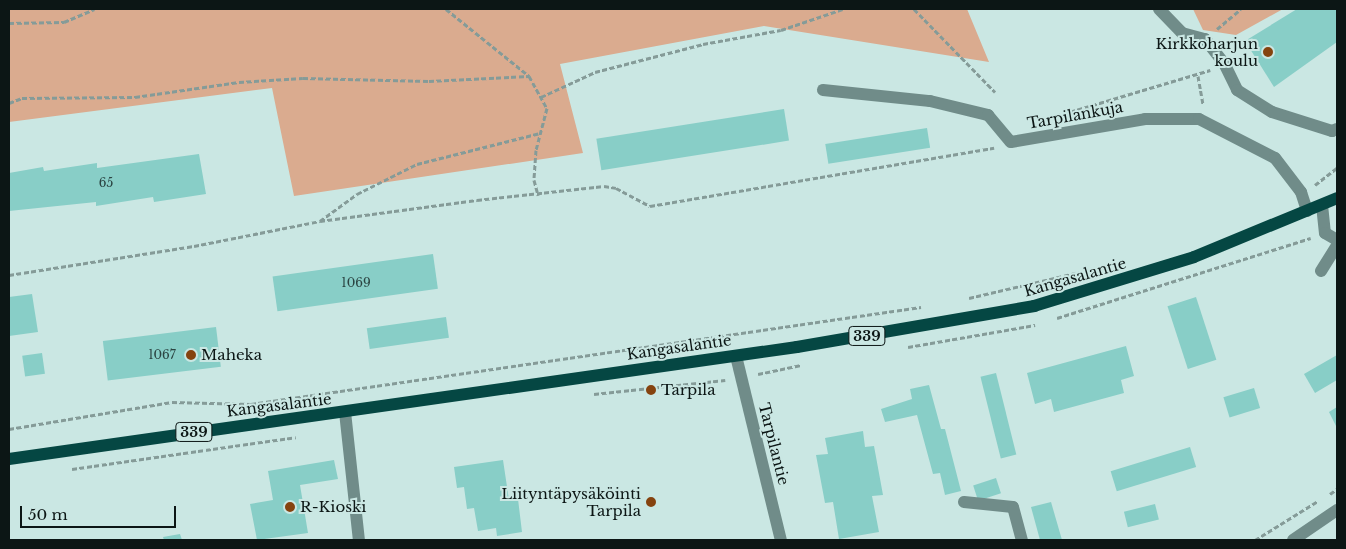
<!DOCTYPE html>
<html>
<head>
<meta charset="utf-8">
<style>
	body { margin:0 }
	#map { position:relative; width:1346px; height:549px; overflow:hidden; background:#cae7e3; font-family:"Libre Baskerville",serif }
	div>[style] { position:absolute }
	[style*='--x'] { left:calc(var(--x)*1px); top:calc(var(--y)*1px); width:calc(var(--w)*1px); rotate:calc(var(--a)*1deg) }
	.green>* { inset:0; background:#daab8f }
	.building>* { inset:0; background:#88cec7; transform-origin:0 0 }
	.path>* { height:3px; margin-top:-1.5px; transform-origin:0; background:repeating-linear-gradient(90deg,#859b98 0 5px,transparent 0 7.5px) }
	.minor>* { height:12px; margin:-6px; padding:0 6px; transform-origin:6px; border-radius:6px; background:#708c89 }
	.major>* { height:12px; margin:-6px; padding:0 6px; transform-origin:6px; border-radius:6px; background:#054743 }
	.dots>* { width:14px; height:14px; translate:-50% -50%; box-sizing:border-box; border:2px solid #cae7e3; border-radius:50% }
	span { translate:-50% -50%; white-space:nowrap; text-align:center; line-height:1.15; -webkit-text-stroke:4px #cae7e3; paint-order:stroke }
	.number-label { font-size:12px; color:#2b4442 }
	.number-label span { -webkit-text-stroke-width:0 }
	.shield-label span { padding:1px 4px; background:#cae7e3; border:1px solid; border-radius:4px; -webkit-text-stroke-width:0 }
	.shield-label { font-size:14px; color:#0c1615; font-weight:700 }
	.poi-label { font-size:15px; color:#0c1615 }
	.right { translate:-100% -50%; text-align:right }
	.left { translate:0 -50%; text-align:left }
	.street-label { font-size:15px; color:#0c1615 }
	.frame { position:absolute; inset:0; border:10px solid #0c1615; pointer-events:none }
	.scale { position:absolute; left:20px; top:506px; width:156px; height:22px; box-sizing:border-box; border:2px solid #0c1615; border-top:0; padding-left:6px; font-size:15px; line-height:18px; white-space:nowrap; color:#0c1615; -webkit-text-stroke:4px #cae7e3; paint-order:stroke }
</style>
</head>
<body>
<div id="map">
	<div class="green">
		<i style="clip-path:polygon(9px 9px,967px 9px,989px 62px,764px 26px,560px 64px,583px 153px,294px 196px,272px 88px,9px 122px)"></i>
		<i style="clip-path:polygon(1193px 9px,1283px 9px,1236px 35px,1203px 30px)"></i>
	</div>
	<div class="building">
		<i style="clip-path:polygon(1297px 9px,1337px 9px,1337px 42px,1274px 87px,1245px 41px)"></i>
		<i style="left:784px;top:109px;width:32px;height:190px;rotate:81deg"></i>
		<i style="left:927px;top:128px;width:20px;height:103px;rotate:81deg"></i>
		<i style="clip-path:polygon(199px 154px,206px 194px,154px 202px,153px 197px,96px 206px,96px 202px,9px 211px,9px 173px,43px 167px,44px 171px,97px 163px,97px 168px)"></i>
		<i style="left:433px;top:254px;width:35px;height:162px;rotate:82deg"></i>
		<i style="clip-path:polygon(32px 294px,38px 332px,9px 336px,9px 297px)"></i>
		<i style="left:1196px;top:297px;width:66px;height:30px;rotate:72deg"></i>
		<i style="left:446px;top:317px;width:21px;height:80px;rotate:82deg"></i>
		<i style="left:216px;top:327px;width:40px;height:114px;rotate:83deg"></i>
		<i style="clip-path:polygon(1126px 346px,1134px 376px,1121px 380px,1124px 393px,1054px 412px,1051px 399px,1035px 404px,1027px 373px)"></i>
		<i style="left:42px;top:353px;width:21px;height:20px;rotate:82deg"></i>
		<i style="clip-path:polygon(1337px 355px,1337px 380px,1315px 393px,1304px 374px)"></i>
		<i style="left:996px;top:373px;width:84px;height:16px;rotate:76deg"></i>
		<i style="clip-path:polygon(929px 385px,941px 429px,945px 429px,961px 491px,945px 495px,940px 473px,933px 474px,917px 415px,885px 422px,881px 409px,912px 399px,910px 389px)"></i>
		<i style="left:1254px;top:388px;width:21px;height:32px;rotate:73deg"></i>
		<i style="clip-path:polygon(1337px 407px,1337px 428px,1329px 412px)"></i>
		<i style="clip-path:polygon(863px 431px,865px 447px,874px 446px,883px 495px,872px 496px,879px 532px,839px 539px,833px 502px,825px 503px,816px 455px,828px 454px,825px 438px)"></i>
		<i style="left:1190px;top:447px;width:21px;height:83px;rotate:73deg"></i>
		<i style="clip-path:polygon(334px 460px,338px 479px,300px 485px,308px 533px,257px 540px,250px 504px,273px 500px,268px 471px)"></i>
		<i style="clip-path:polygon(503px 460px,509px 500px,518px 499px,522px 532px,497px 536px,496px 528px,478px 531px,474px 508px,467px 509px,464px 487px,457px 488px,454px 467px)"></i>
		<i style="left:996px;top:478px;width:16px;height:24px;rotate:72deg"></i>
		<i style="clip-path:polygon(1051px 502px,1062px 540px,1040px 540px,1031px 507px)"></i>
		<i style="left:1155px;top:504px;width:16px;height:32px;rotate:76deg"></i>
		<i style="clip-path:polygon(180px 534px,182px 540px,164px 540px,163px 537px)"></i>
	</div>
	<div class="path">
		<i style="--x:446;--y:9;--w:107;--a:38.9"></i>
		<i style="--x:529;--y:76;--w:37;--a:61"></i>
		<i style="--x:547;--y:108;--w:43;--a:104.7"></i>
		<i style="--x:536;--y:150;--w:30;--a:94"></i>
		<i style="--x:534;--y:180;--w:16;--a:75"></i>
		<i style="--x:914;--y:9;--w:116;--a:45.7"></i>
		<i style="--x:9;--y:23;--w:55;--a:-1"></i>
		<i style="--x:64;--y:22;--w:33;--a:-23"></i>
		<i style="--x:1217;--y:29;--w:31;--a:-40"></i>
		<i style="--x:1198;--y:76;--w:29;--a:80"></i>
		<i style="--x:541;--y:97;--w:60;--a:-24.8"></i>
		<i style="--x:595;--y:72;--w:112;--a:-14.5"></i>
		<i style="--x:703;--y:44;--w:79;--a:-10.2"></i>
		<i style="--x:781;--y:30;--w:65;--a:-18.7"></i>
		<i style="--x:9;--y:103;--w:14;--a:-21"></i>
		<i style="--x:22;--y:98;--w:113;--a:-0.5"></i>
		<i style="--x:135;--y:97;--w:105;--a:-8.2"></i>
		<i style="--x:239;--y:82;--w:64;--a:-3.6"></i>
		<i style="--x:303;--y:78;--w:126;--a:1.4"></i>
		<i style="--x:429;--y:81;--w:100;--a:-2.9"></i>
		<i style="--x:1056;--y:116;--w:161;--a:-16.6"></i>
		<i style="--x:1315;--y:185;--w:28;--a:-38"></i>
		<i style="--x:320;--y:221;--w:46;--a:-36.1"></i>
		<i style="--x:357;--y:194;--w:67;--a:-26.6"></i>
		<i style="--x:417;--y:164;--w:127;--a:-14.1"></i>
		<i style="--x:9;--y:275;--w:187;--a:-8.9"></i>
		<i style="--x:194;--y:246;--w:128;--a:-11.2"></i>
		<i style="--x:320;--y:221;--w:158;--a:-7.6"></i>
		<i style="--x:477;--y:200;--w:128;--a:-6.3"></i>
		<i style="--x:604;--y:186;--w:12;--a:9"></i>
		<i style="--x:616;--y:188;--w:38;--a:28"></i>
		<i style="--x:650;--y:206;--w:349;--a:-9.6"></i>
		<i style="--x:969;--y:298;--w:114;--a:-13.2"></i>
		<i style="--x:1057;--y:318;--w:266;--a:-17.5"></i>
		<i style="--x:908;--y:347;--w:129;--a:-9.8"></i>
		<i style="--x:758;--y:374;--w:44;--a:-11.8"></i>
		<i style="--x:594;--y:394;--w:132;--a:-6.1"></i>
		<i style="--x:9;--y:429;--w:165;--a:-9.4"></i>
		<i style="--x:172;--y:402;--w:79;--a:1.5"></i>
		<i style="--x:251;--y:404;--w:677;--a:-8.24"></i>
		<i style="--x:72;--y:469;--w:226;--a:-8.1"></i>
		<i style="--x:1330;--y:494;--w:9;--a:-36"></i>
		<i style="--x:1255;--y:540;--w:74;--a:-31.8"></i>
	</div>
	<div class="minor">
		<i style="--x:1159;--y:9;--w:33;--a:46"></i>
		<i style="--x:1182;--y:33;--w:24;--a:15"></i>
		<i style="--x:1205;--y:39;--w:31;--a:52"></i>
		<i style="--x:1224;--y:63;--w:30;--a:64"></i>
		<i style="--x:1237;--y:90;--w:41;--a:32.2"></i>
		<i style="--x:1272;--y:112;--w:63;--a:17.6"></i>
		<i style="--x:1332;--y:131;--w:5;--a:-22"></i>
		<i style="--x:823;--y:90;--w:108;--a:5.9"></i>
		<i style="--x:930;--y:101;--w:60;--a:13.6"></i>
		<i style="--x:988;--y:115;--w:35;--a:50"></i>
		<i style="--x:1011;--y:142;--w:136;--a:-9.7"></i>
		<i style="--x:1145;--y:119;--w:54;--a:0"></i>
		<i style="--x:1199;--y:119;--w:85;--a:27.2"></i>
		<i style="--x:1275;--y:158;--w:43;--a:52.6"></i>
		<i style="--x:1301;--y:192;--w:20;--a:72"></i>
		<i style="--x:1322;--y:205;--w:28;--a:84"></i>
		<i style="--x:1325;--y:233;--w:14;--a:30"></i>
		<i style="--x:1321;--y:271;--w:31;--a:-58"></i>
		<i style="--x:736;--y:356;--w:189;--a:76.3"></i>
		<i style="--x:345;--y:412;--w:129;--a:83.8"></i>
		<i style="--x:964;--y:502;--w:49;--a:5.8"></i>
		<i style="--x:1013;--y:507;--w:34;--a:75"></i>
		<i style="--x:1293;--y:540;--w:53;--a:-34.3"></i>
	</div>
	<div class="major">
		<i style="--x:9;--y:459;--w:796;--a:-8.09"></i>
		<i style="--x:797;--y:347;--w:241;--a:-9.8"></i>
		<i style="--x:1034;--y:306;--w:167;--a:-17"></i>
		<i style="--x:1194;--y:257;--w:155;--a:-22.4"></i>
	</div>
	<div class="dots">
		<i style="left:1268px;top:52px;background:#85430f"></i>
		<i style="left:191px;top:355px;background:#85430f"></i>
		<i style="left:651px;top:390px;background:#85430f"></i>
		<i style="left:651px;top:502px;background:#85430f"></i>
		<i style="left:290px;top:507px;background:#85430f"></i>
	</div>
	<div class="number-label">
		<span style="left:106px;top:183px">65</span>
		<span style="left:356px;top:283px">1069</span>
		<span style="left:162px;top:355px">1067</span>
	</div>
	<div class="shield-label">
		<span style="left:867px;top:336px">339</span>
		<span style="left:194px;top:432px">339</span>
	</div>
	<div class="poi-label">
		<span class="right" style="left:1258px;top:52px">Kirkkoharjun<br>koulu</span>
		<span class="left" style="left:201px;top:355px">Maheka</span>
		<span class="left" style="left:661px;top:390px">Tarpila</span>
		<span class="right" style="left:641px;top:502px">Liityntäpysäköinti<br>Tarpila</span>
		<span class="left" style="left:300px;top:507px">R-Kioski</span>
	</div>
	<div class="street-label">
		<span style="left:1075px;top:115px;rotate:-10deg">Tarpilankuja</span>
		<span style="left:1075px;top:277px;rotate:-16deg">Kangasalantie</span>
		<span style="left:679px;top:347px;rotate:-8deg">Kangasalantie</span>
		<span style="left:279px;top:405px;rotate:-7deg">Kangasalantie</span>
		<span style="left:774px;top:444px;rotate:76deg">Tarpilantie</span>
	</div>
	<div class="frame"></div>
	<div class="scale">50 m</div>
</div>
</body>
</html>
